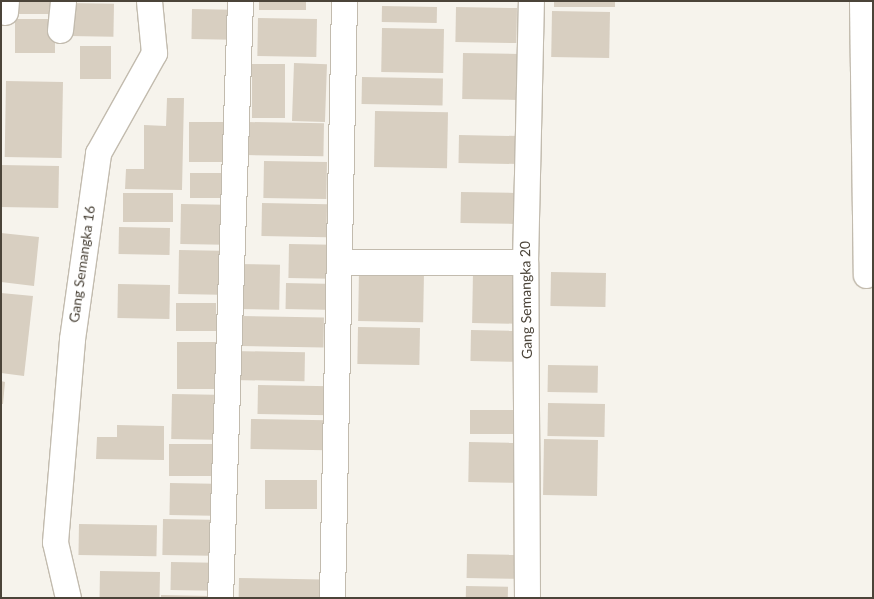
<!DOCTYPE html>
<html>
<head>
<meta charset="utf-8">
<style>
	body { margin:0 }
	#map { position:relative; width:874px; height:599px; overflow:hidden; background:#f6f3ec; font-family:Lato,sans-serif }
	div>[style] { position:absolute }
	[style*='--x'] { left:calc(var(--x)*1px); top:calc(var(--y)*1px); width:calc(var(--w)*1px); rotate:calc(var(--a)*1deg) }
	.building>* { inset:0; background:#d8cfc1; transform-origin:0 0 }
	.roads { filter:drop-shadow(1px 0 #c2bbae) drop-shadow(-1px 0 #c2bbae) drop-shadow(0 1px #c2bbae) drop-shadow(0 -1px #c2bbae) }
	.street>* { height:25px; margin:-12.5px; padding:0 12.5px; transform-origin:12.5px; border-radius:12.5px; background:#fff }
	span { translate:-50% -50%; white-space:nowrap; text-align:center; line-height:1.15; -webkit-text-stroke:4.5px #fff; paint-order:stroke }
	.street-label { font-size:14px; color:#4b4439 }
	.frame { position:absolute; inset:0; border:2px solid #4b4439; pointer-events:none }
</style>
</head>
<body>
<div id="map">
	<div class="building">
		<i style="left:16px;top:1px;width:39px;height:13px"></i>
		<i style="left:259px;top:1px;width:47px;height:9px"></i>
		<i style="left:554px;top:1px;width:61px;height:6px"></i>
		<i style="left:70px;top:3px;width:44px;height:33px;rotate:1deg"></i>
		<i style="left:382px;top:6px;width:55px;height:16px;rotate:1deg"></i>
		<i style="left:456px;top:7px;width:61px;height:35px;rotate:1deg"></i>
		<i style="left:192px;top:9px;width:40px;height:30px;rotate:1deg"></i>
		<i style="left:552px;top:11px;width:58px;height:46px;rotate:1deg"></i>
		<i style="left:258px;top:18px;width:59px;height:38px;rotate:1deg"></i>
		<i style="left:15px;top:19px;width:40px;height:34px"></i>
		<i style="left:382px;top:28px;width:62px;height:44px;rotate:1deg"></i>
		<i style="left:80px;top:46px;width:31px;height:33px"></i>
		<i style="left:463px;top:53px;width:57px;height:46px;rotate:1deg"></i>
		<i style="left:294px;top:63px;width:33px;height:58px;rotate:2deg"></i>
		<i style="left:252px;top:64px;width:33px;height:54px"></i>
		<i style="left:362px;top:77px;width:81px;height:27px;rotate:1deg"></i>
		<i style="left:6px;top:81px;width:57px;height:76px;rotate:1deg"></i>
		<i style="clip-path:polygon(167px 98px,184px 98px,182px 190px,125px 189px,126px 169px,144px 169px,144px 125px,166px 126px)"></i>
		<i style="left:375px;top:111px;width:73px;height:56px;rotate:1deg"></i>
		<i style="left:189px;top:122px;width:41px;height:40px"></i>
		<i style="left:247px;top:122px;width:77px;height:33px;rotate:1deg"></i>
		<i style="left:459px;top:135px;width:62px;height:28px;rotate:1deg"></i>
		<i style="left:264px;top:161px;width:63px;height:37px;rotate:1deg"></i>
		<i style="left:1px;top:165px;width:58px;height:42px;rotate:1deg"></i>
		<i style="left:190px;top:173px;width:36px;height:25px"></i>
		<i style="left:461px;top:192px;width:54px;height:31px;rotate:1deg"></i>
		<i style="left:123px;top:193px;width:50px;height:29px"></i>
		<i style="left:262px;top:203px;width:65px;height:33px;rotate:1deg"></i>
		<i style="left:181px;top:204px;width:43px;height:40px;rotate:1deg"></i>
		<i style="left:119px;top:227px;width:51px;height:27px;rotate:1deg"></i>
		<i style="clip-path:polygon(1px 233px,39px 237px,34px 286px,1px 282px)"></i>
		<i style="left:289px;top:244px;width:43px;height:34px;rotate:1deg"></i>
		<i style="left:179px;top:250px;width:41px;height:44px;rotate:1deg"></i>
		<i style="left:235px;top:264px;width:45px;height:45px;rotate:1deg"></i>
		<i style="left:359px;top:271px;width:65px;height:50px;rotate:1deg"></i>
		<i style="left:473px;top:272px;width:45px;height:51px;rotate:1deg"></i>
		<i style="left:551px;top:272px;width:55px;height:34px;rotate:1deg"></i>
		<i style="left:286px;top:283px;width:51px;height:26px;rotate:1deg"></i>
		<i style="left:118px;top:284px;width:52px;height:34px;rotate:1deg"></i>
		<i style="clip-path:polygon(1px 293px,33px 296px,24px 376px,1px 373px)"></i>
		<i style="left:176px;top:303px;width:40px;height:28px"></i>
		<i style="left:241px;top:316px;width:83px;height:30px;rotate:1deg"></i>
		<i style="left:358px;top:327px;width:62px;height:37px;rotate:1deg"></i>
		<i style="left:471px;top:330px;width:47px;height:31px;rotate:1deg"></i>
		<i style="left:177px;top:342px;width:43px;height:47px"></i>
		<i style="left:234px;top:351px;width:71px;height:29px;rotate:1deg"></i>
		<i style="left:548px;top:365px;width:50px;height:27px;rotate:1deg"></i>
		<i style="clip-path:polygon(1px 381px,5px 382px,3px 404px,1px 404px)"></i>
		<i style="left:258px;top:385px;width:73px;height:29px;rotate:1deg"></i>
		<i style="left:172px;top:394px;width:42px;height:45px;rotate:1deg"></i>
		<i style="left:548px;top:403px;width:57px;height:33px;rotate:1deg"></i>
		<i style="left:470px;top:410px;width:46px;height:24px"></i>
		<i style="left:251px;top:419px;width:76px;height:30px;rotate:1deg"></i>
		<i style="clip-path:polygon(117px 425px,164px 426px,164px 460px,96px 459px,97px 437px,117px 437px)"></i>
		<i style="left:544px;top:439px;width:54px;height:56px;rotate:1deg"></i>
		<i style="left:469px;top:442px;width:49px;height:40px;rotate:1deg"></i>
		<i style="left:169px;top:444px;width:47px;height:32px"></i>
		<i style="left:265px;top:480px;width:52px;height:29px"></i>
		<i style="left:170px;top:483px;width:43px;height:32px;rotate:1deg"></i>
		<i style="left:163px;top:519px;width:47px;height:36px;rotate:1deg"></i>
		<i style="left:79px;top:524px;width:78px;height:31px;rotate:1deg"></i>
		<i style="left:467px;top:554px;width:50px;height:24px;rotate:1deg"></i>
		<i style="left:171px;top:562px;width:42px;height:28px;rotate:1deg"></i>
		<i style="left:100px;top:571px;width:60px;height:27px;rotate:1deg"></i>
		<i style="left:239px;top:578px;width:83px;height:20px;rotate:1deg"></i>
		<i style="left:466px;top:586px;width:42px;height:12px;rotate:1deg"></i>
		<i style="clip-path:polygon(161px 595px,210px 596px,210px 598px,161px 598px)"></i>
	</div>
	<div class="roads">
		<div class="street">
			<i style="--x:862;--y:1;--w:274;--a:89.2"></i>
			<i style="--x:5;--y:12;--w:11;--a:-85"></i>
			<i style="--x:60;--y:30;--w:29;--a:-84"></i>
			<i style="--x:339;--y:262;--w:186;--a:0"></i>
			<i style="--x:68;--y:598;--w:57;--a:-103.1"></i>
			<i style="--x:55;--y:542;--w:204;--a:-85.2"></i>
			<i style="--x:72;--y:339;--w:188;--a:-82"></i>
			<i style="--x:98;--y:153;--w:115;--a:-60.8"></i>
			<i style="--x:154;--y:53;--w:52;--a:-95.5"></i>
			<i style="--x:220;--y:598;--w:597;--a:-88.08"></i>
			<i style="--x:332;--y:598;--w:597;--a:-88.85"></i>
			<i style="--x:527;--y:598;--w:336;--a:-90.3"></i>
			<i style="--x:525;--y:262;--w:261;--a:-88.7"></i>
		</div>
	</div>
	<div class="street-label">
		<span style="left:82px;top:264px;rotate:-82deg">Gang Semangka 16</span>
		<span style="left:526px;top:300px;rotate:-91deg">Gang Semangka 20</span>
	</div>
	<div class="frame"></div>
</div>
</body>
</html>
